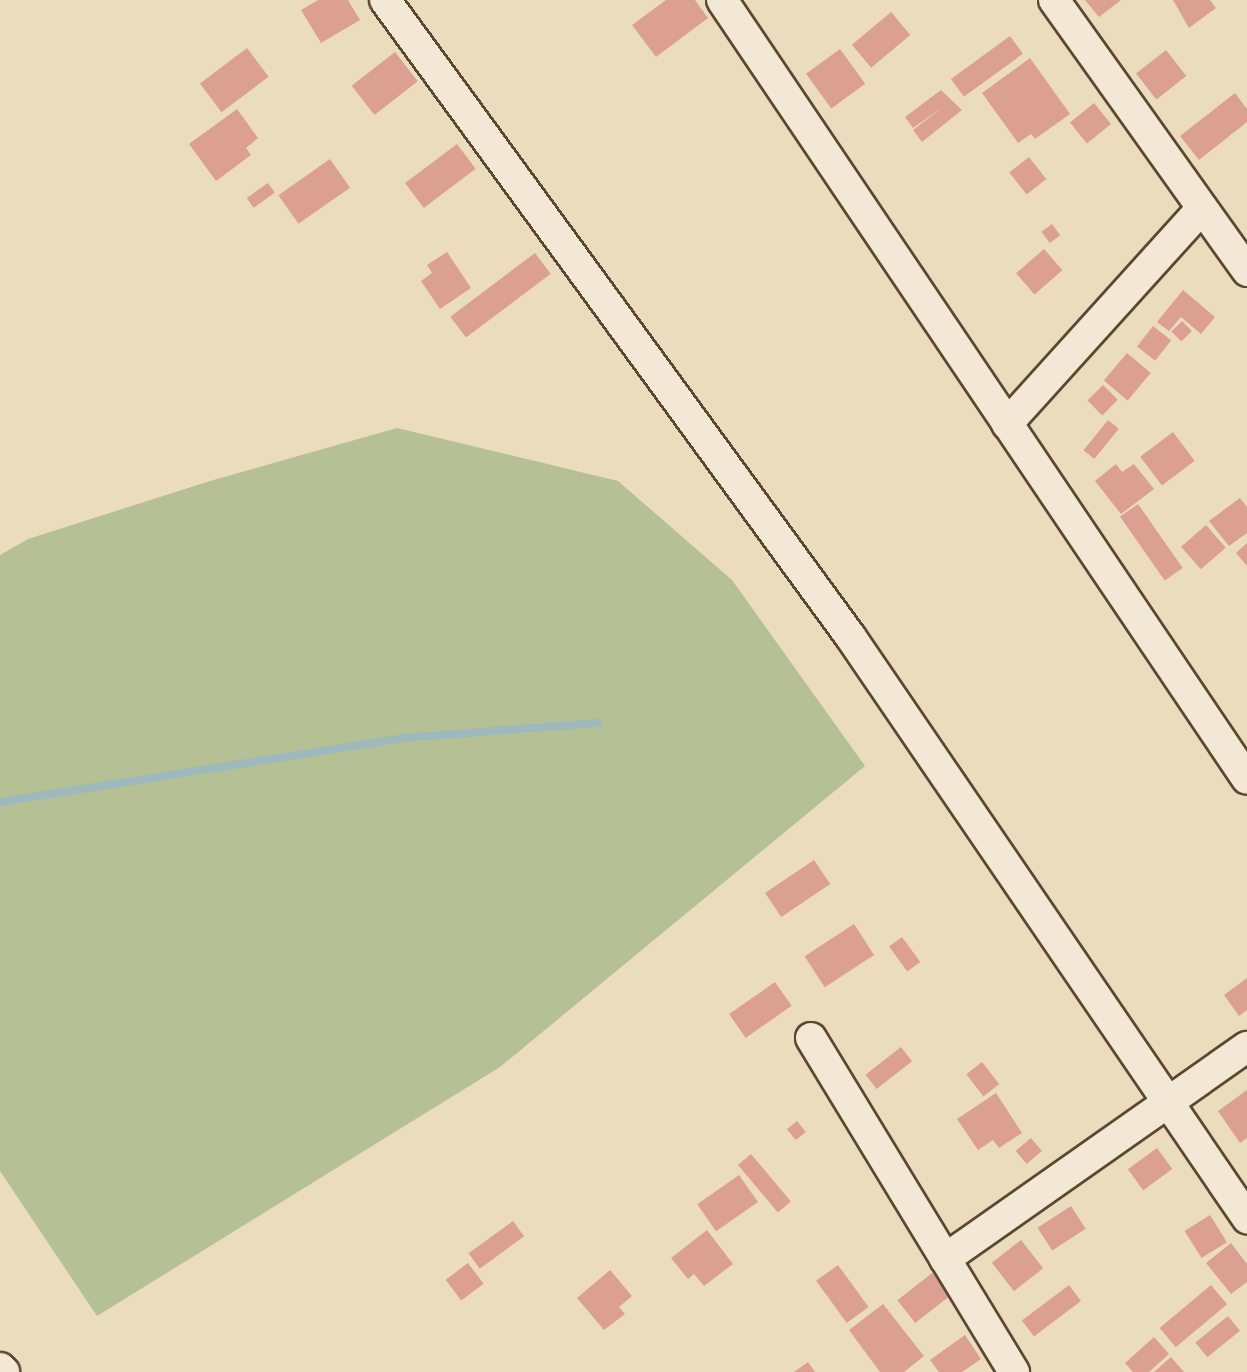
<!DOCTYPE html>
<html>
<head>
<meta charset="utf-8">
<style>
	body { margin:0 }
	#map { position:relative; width:1247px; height:1372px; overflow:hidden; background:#ecdcbe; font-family:"Gentium Book Plus",serif }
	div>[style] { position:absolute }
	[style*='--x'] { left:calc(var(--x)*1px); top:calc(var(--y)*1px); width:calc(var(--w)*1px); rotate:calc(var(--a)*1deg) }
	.green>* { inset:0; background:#b5c194 }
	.stream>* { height:8px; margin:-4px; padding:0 4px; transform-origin:4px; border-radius:4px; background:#9db9bc }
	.building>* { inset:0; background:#dba092; transform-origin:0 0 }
	.roads { filter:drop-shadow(2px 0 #5a4830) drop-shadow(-2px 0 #5a4830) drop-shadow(0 2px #5a4830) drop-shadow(0 -2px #5a4830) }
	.minor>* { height:30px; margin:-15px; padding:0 15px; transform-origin:15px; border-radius:15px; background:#f3e8d5 }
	span { translate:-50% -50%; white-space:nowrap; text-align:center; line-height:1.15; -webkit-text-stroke:5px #f3e8d5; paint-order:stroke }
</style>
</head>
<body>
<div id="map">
	<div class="green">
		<i style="clip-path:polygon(397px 428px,618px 481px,732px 580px,865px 766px,500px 1067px,97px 1316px,0 1171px,0 555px,28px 539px,210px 481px)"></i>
	</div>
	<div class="stream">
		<i style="--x:0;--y:802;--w:407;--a:-9"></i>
		<i style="--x:402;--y:738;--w:196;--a:-4.4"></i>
	</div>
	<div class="building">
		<i style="clip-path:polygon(318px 0,348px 0,360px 20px,321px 43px,301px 10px)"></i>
		<i style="clip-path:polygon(666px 0,695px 0,708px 18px,656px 57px,632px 25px)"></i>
		<i style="clip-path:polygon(1085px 0,1121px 0,1099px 17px)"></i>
		<i style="clip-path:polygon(1173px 0,1210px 0,1216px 8px,1189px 28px)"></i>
		<i style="left:891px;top:12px;width:30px;height:51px;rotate:50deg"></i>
		<i style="left:1010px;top:36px;width:22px;height:73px;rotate:54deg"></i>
		<i style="left:247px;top:48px;width:36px;height:59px;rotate:53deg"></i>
		<i style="left:840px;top:49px;width:43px;height:42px;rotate:54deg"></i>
		<i style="left:1166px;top:50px;width:33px;height:38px;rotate:52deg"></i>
		<i style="left:395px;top:52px;width:37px;height:55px;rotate:52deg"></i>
		<i style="clip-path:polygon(1030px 58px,1070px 114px,1035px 139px,1031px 134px,1018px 143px,982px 93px)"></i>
		<i style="clip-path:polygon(941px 90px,962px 110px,922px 142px,913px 130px,943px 107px,913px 128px,905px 117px)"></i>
		<i style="clip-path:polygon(1235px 93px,1247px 109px,1247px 122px,1199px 160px,1180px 136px)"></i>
		<i style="left:1094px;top:103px;width:27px;height:31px;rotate:51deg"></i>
		<i style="clip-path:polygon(237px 109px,258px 138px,246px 148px,251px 155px,216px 181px,189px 144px)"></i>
		<i style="left:457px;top:144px;width:31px;height:65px;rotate:53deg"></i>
		<i style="left:1029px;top:157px;width:28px;height:25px;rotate:52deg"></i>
		<i style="left:330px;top:159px;width:35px;height:63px;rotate:55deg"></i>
		<i style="left:268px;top:183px;width:12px;height:26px;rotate:55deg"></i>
		<i style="left:1052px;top:224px;width:14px;height:13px;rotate:54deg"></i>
		<i style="left:1044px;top:249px;width:28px;height:37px;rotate:49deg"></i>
		<i style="clip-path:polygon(447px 252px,471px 288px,440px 309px,421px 281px,432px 273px,427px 265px)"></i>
		<i style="left:535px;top:253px;width:26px;height:106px;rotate:53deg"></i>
		<i style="clip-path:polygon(1183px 290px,1215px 317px,1201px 334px,1181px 317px,1169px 331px,1157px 322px)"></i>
		<i style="left:1182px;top:321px;width:14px;height:15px;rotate:45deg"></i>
		<i style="left:1153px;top:326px;width:23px;height:26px;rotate:38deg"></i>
		<i style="left:1127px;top:353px;width:31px;height:36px;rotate:40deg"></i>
		<i style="left:1103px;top:385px;width:21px;height:22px;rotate:45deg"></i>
		<i style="left:1108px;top:420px;width:14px;height:39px;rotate:39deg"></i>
		<i style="left:1173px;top:432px;width:36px;height:41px;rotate:53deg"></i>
		<i style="clip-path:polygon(1116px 464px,1122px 472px,1134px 464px,1154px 489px,1121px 514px,1095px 481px)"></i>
		<i style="clip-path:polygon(1240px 498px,1247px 507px,1247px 533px,1229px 546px,1209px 521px)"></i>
		<i style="left:1138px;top:504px;width:78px;height:22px;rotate:55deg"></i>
		<i style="left:1206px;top:525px;width:30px;height:33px;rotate:49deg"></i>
		<i style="clip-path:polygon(1247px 543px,1247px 566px,1236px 553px)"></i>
		<i style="left:814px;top:860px;width:29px;height:59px;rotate:56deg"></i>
		<i style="left:854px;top:924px;width:37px;height:59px;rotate:57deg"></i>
		<i style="left:902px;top:937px;width:31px;height:16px;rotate:54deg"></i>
		<i style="clip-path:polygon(1247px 978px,1247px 1010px,1239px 1016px,1224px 995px)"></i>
		<i style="left:775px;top:982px;width:29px;height:56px;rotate:55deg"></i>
		<i style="left:901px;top:1047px;width:18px;height:45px;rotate:52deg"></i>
		<i style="left:982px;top:1062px;width:28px;height:20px;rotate:52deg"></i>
		<i style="clip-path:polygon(1247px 1090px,1247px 1138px,1240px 1143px,1218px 1111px)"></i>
		<i style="clip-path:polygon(996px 1093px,1022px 1133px,999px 1148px,993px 1140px,978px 1150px,957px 1119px)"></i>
		<i style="left:797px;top:1121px;width:14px;height:13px;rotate:51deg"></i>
		<i style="left:1031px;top:1138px;width:17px;height:20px;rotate:50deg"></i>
		<i style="left:1157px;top:1148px;width:26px;height:36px;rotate:54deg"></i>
		<i style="left:751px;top:1154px;width:62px;height:17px;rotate:50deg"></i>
		<i style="left:739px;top:1175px;width:33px;height:51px;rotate:55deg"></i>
		<i style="left:1071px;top:1206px;width:27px;height:40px;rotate:57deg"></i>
		<i style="left:1210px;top:1215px;width:32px;height:30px;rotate:58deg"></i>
		<i style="left:513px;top:1221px;width:19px;height:55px;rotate:54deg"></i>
		<i style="clip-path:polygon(707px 1230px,733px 1264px,704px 1286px,694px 1274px,688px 1279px,671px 1258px)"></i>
		<i style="left:1021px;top:1240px;width:36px;height:37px;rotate:52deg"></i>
		<i style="clip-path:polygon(1231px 1243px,1247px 1264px,1247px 1282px,1231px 1294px,1206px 1263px)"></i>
		<i style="left:468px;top:1263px;width:26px;height:28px;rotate:53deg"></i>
		<i style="left:838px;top:1265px;width:52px;height:27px;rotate:54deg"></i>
		<i style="clip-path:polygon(610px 1270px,632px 1296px,619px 1307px,625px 1314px,604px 1330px,577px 1298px)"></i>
		<i style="left:936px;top:1270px;width:29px;height:49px;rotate:52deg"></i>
		<i style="left:1069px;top:1285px;width:20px;height:59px;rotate:53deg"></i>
		<i style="left:1211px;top:1285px;width:25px;height:67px;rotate:50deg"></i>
		<i style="clip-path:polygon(883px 1304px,924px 1356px,904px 1372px,880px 1372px,849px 1330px)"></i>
		<i style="left:1228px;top:1316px;width:19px;height:42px;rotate:51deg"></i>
		<i style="clip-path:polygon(965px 1335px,981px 1359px,962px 1372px,939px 1372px,930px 1360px)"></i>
		<i style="clip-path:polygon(1154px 1337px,1169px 1354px,1149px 1372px,1133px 1372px,1125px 1363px)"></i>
		<i style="clip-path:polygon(1171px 1357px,1184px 1372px,1154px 1372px)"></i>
		<i style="clip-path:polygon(808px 1362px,815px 1372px,794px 1372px)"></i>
	</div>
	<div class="roads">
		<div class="minor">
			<i style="--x:385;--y:0;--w:788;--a:53.83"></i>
			<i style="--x:850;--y:636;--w:705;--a:55.7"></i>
			<i style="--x:722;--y:0;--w:939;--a:56.02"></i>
			<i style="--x:1054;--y:0;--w:333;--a:54.5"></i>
			<i style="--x:1007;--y:424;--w:291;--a:-47.9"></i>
			<i style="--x:811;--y:1038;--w:391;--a:58.7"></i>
			<i style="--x:945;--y:1259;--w:369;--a:-35.1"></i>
			<i style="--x:0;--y:1368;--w:6;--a:45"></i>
		</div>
	</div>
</div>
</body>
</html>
